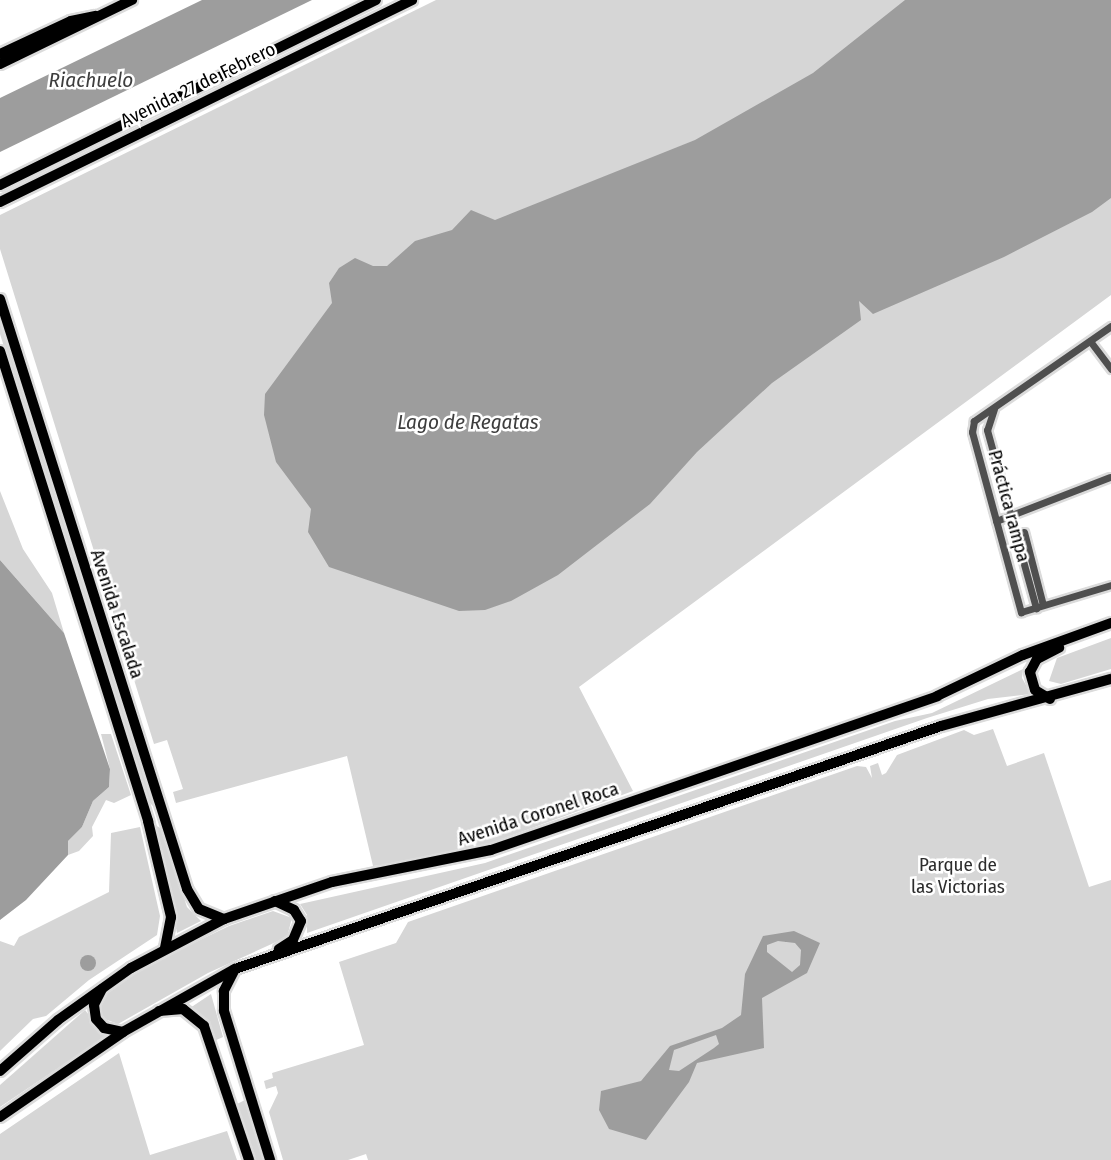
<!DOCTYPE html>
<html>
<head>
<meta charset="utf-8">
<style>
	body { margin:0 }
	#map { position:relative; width:1111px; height:1160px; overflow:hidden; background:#fff; font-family:"Fira Sans Condensed",sans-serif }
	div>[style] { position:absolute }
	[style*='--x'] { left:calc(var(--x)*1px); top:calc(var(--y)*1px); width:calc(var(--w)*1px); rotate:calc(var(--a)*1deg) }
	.green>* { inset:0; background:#d6d6d6 }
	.water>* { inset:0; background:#9d9d9d }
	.round { border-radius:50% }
	.roads { filter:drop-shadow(2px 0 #dbdbdb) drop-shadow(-2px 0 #dbdbdb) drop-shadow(0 2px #dbdbdb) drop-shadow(0 -2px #dbdbdb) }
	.minor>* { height:7px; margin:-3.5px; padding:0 3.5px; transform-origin:3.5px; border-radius:3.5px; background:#4f4f4f }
	.major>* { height:10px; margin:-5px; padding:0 5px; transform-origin:5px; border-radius:5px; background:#000 }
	span { translate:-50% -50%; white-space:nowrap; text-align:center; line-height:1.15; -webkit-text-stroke:5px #fff; paint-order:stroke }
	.street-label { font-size:19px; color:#000 }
	.park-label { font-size:19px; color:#2d2d2d }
	.water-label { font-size:21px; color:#3e3e3e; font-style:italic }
</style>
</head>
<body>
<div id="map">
	<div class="green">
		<i style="clip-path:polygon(436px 0,1111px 0,1111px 295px,579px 687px,633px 791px,491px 843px,427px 860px,373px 866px,347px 756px,176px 803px,173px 792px,183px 789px,167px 740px,154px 744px,0 249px,0 215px)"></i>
		<i style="clip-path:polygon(0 317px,155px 804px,153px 806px,146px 799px,0 334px)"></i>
		<i style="clip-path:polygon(0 491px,23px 549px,52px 593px,64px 633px,0 560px)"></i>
		<i style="clip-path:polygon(1111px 638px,1111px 669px,1061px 684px,1049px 681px,1057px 658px)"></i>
		<i style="clip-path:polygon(1023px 669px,1022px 678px,1031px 694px,988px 699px,927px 718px,307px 933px,307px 915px,300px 904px,485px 863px,895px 721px,932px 713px)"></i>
		<i style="clip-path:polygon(993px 729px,1007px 766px,1044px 753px,1089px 887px,1111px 880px,1111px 1160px,368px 1160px,366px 1154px,348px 1160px,283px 1160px,269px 1112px,278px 1093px,276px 1086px,266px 1089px,264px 1081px,273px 1078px,272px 1073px,364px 1045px,339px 962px,396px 943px,408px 922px,857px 766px,866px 767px,872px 778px,870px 766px,878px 763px,882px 775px,886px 773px,897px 755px,964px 730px,974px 735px)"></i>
		<i style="clip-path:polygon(101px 734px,111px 734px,131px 795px,114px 803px,106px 800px,92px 827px,93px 836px,79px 851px,68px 855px,68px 841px,82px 827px,93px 801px,109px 787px,110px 769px)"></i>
		<i style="clip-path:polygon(155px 825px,162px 829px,187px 907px,201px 921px,177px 933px)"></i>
		<i style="clip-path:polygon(140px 827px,160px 916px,157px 935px,89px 980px,46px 1016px,33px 1019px,0 1051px,0 941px,14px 946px,19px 937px,109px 892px,111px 833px)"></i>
		<i style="clip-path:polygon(273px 911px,292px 918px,287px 937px,208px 973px,118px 1024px,99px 1017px,103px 996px,146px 966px,229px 926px)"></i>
		<i style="clip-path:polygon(211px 994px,223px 1037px,214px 1041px,207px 1021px,190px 1008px)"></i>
		<i style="clip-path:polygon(85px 1010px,106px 1036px,0 1107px,0 1085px)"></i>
		<i style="clip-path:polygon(119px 1053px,150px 1155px,227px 1131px,237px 1160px,0 1160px,0 1134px)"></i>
		<i style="clip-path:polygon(245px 1100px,264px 1160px,254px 1160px,237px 1104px)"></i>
	</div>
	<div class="water">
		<i style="clip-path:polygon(202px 0,312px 0,0 152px,0 98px)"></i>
		<i style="clip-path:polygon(905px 0,1111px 0,1111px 198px,1092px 212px,1004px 257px,873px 314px,859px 301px,861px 320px,772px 383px,697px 452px,650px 504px,558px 575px,511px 601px,485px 610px,459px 611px,329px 567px,308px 532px,311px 509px,276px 462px,264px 415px,265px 394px,332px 303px,329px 283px,339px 268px,355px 258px,373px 266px,387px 266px,415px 241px,452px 230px,471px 210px,495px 220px,695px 140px,813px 73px)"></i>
		<i style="clip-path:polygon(0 560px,64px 633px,110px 769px,109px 787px,93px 801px,82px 827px,68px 841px,68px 855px,26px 900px,0 920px)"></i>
		<i style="clip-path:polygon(evenodd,794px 931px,820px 943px,807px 973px,762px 998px,764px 1048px,697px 1063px,689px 1082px,646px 1140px,609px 1129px,599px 1110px,601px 1091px,641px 1081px,670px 1046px,722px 1028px,741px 1015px,745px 974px,763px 936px,794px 931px,778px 941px,795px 943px,801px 950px,800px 965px,792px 972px,767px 952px,767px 945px,778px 941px,794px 931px,716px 1035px,719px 1044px,714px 1048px,679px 1071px,669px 1070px,674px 1050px,716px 1035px)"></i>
		<i class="round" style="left:80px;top:955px;width:16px;height:16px"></i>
	</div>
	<div class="roads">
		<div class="minor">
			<i style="--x:1111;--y:326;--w:167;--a:145.3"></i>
			<i style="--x:974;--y:421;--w:11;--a:100"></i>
			<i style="--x:972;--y:432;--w:187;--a:74.8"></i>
			<i style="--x:1021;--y:612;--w:94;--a:-16.7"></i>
			<i style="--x:1090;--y:341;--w:35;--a:53"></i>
			<i style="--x:994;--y:409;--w:22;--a:108"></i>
			<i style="--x:987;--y:430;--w:185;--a:74.6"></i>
			<i style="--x:996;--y:521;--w:122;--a:-21.1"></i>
			<i style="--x:1024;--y:532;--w:75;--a:75.4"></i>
		</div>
		<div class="major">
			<i style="--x:0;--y:54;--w:78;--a:-24.9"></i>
			<i style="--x:71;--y:21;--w:25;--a:-12"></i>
			<i style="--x:0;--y:64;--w:147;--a:-25.9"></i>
			<i style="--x:0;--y:185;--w:419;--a:-26.2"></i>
			<i style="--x:0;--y:202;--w:459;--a:-26.1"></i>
			<i style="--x:0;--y:299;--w:619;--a:72.41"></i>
			<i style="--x:187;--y:889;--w:23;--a:59"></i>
			<i style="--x:199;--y:909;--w:27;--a:22"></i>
			<i style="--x:0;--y:351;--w:493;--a:72.5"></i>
			<i style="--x:148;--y:821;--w:99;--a:76.5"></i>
			<i style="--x:171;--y:917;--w:32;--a:101"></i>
			<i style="--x:1050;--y:699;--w:17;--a:-149"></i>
			<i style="--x:1035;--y:690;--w:19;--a:-106"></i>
			<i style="--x:1030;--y:672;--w:15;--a:-62"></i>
			<i style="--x:1037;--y:659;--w:25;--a:-27"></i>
			<i style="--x:275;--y:901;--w:21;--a:25"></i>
			<i style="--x:294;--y:910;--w:13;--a:58"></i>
			<i style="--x:301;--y:921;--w:21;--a:113"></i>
			<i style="--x:293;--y:940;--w:17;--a:147"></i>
			<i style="--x:235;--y:969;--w:25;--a:117"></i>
			<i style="--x:224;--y:991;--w:20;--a:90"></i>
			<i style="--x:224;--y:1011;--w:156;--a:72.8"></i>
			<i style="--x:102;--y:989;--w:18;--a:117"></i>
			<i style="--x:94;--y:1005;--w:14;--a:82"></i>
			<i style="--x:96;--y:1019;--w:12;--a:48"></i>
			<i style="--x:104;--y:1028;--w:19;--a:12"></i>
			<i style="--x:159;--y:1011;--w:24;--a:-5"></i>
			<i style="--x:183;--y:1009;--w:27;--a:39"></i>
			<i style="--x:204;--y:1026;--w:141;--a:71.4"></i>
			<i style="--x:0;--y:1071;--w:77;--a:-41.3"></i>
			<i style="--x:58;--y:1020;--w:90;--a:-35.5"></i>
			<i style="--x:131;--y:968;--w:105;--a:-27.8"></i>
			<i style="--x:224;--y:919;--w:114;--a:-18.9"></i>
			<i style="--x:332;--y:882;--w:162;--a:-11.4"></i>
			<i style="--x:491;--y:850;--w:472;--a:-19"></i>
			<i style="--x:937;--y:696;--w:95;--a:-25.5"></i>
			<i style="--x:1023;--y:655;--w:94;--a:-20"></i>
			<i style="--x:0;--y:1117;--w:150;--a:-34.6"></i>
			<i style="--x:123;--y:1032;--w:129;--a:-29.4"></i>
			<i style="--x:235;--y:969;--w:747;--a:-18.99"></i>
			<i style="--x:941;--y:726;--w:176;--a:-15.5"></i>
		</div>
	</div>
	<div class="street-label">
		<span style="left:198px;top:85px;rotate:-26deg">Avenida 27 de Febrero</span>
		<span style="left:1009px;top:506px;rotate:75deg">Práctica rampa</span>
		<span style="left:117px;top:614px;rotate:72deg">Avenida Escalada</span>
		<span style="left:538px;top:814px;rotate:-18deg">Avenida Coronel Roca</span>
	</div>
	<div class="park-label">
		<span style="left:958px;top:876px">Parque de<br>las Victorias</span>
	</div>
	<div class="water-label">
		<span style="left:91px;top:80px">Riachuelo</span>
		<span style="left:468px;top:422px">Lago de Regatas</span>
	</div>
</div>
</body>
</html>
